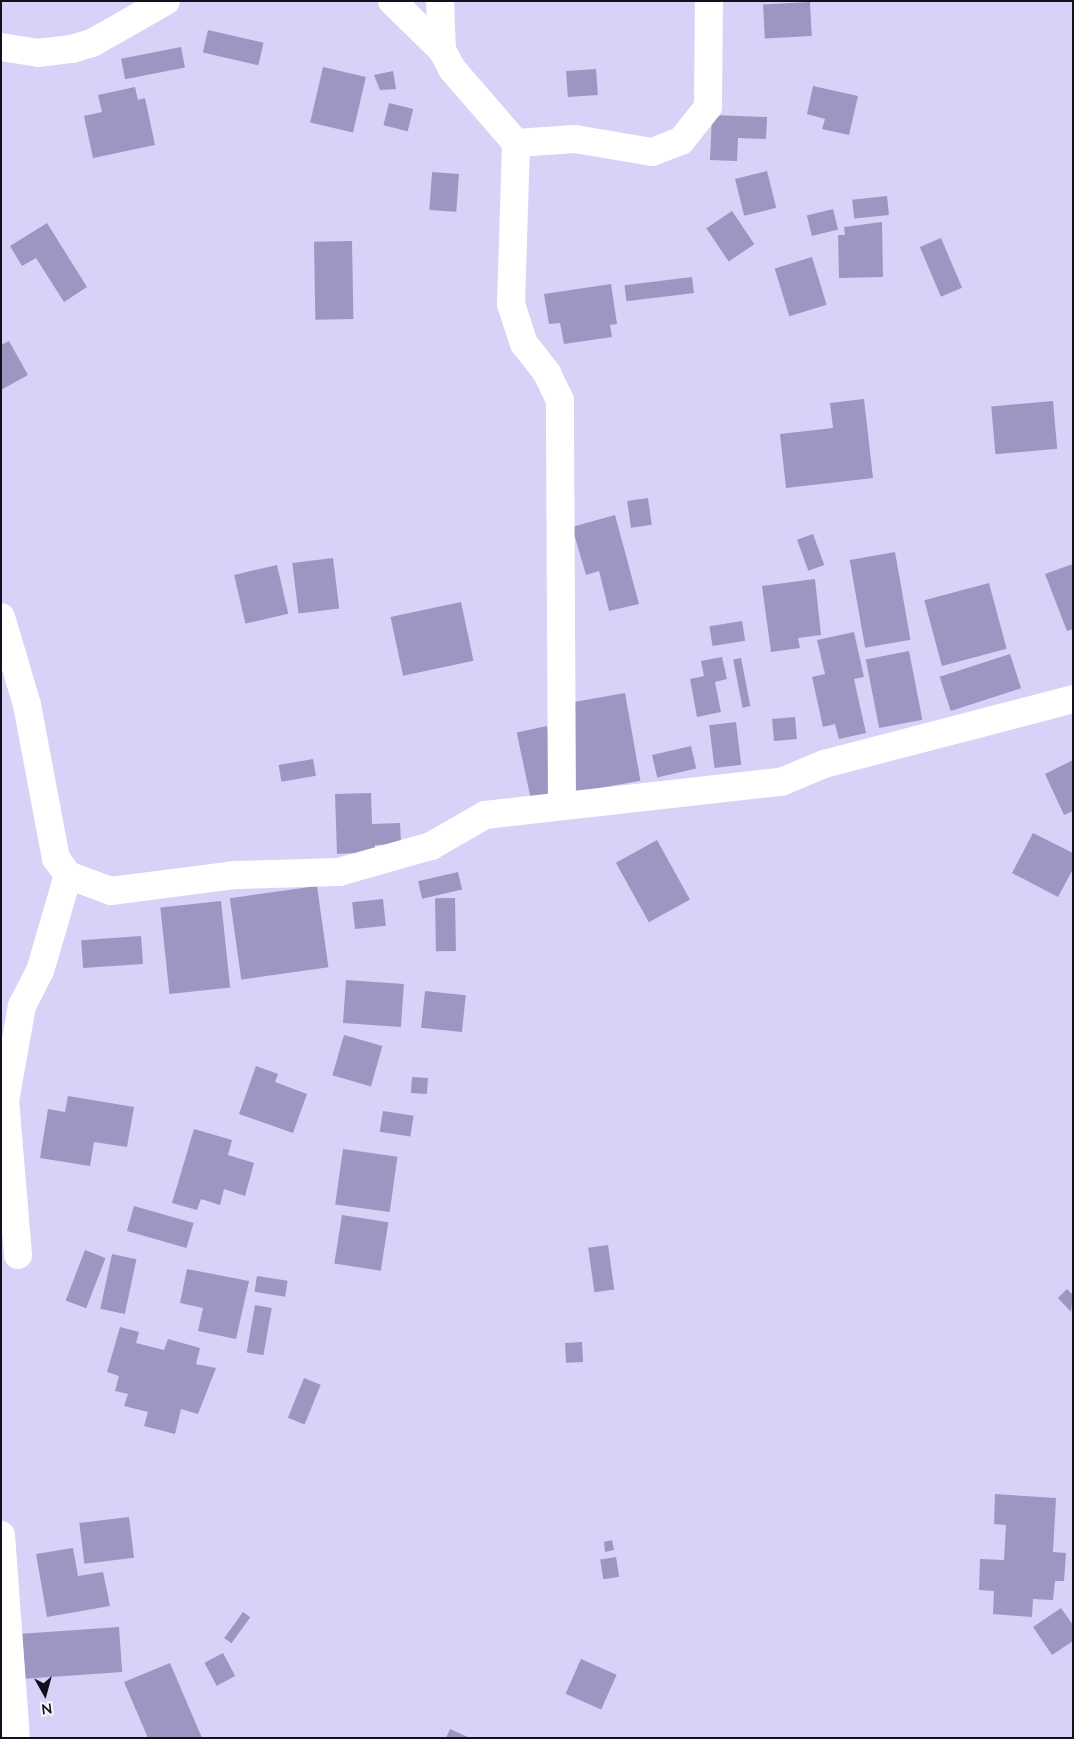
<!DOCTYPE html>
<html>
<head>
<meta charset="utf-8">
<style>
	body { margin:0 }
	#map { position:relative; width:1074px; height:1739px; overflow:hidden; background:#d7d2f7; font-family:Lato,sans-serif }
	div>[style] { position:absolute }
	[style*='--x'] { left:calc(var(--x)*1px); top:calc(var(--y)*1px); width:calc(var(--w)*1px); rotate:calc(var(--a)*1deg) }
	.building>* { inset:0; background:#9d96c2; transform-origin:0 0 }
	.minor>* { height:28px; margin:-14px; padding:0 14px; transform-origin:14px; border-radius:14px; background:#fff }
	span { translate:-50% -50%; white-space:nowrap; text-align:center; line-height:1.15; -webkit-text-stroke:4.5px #f8f8fc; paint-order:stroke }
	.frame { position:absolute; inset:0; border:2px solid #120f1f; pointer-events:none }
	.north { position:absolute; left:20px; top:1669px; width:50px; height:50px; -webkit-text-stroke:4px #f8f8fc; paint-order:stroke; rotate:173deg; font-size:14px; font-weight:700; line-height:20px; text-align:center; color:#120f1f }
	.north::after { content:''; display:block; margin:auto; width:18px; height:22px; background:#120f1f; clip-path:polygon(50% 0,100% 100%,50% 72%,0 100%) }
</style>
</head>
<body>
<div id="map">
	<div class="building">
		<i style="left:810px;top:2px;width:34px;height:47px;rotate:87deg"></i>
		<i style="left:208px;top:30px;width:57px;height:23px;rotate:13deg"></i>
		<i style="left:181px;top:47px;width:21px;height:61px;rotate:79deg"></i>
		<i style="left:323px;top:67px;width:44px;height:57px;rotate:13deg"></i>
		<i style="left:596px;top:69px;width:26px;height:30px;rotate:86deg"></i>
		<i style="clip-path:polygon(393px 71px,396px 89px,380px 90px,374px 75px)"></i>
		<i style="clip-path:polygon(813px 86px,858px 96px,849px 135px,822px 129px,825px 119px,807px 114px)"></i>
		<i style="clip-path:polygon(135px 87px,138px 100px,145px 98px,155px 145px,93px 158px,84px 116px,102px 112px,98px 95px)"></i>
		<i style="left:389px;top:103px;width:25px;height:23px;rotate:14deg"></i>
		<i style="clip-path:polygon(712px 115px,767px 117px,766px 139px,738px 138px,737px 161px,710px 160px)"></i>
		<i style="left:767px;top:171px;width:38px;height:33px;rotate:76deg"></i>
		<i style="left:432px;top:172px;width:27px;height:38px;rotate:4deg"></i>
		<i style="left:887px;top:196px;width:19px;height:35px;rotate:84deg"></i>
		<i style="left:833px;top:209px;width:21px;height:27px;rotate:76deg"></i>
		<i style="left:732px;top:211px;width:40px;height:31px;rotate:56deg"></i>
		<i style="clip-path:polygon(882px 222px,883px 277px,839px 278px,838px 235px,845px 235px,844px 227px)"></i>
		<i style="clip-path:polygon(47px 223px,87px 287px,64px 302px,36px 258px,22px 266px,10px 246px)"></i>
		<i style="left:941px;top:238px;width:54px;height:23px;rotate:67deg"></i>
		<i style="left:352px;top:241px;width:78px;height:38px;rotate:89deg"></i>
		<i style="left:812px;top:257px;width:50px;height:39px;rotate:73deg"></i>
		<i style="left:692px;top:277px;width:16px;height:68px;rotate:83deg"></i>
		<i style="clip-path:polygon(611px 284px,617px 324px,610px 325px,612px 337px,564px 344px,560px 323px,549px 324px,544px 294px)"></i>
		<i style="clip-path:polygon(9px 341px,28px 375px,1px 390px,1px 345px)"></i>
		<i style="clip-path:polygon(864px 399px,873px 478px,786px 488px,780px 434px,833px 428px,830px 403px)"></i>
		<i style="left:1053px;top:401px;width:48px;height:62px;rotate:85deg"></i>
		<i style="left:648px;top:498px;width:27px;height:21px;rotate:82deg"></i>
		<i style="clip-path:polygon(615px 515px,639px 604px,609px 611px,599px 571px,586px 575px,572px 527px)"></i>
		<i style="left:813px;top:534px;width:33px;height:17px;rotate:70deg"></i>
		<i style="left:895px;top:552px;width:89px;height:46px;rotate:80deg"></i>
		<i style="left:333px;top:558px;width:51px;height:41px;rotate:83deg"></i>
		<i style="clip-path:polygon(1073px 564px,1073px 629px,1067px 631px,1045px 574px)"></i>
		<i style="left:277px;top:565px;width:50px;height:44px;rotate:77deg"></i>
		<i style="clip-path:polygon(815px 579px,821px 635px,798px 638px,800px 648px,771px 652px,762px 586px)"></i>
		<i style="left:989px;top:583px;width:68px;height:67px;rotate:75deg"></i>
		<i style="left:461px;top:602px;width:60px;height:72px;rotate:78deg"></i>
		<i style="left:742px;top:621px;width:20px;height:33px;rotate:81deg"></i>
		<i style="clip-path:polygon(854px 632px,864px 677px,854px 679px,866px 733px,839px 739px,835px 724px,823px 727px,812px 677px,825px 674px,817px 640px)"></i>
		<i style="left:909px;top:651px;width:70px;height:44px;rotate:79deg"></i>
		<i style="left:1010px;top:654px;width:36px;height:74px;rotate:72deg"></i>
		<i style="clip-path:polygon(722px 657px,727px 679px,715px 682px,721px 712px,697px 717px,690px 679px,704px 676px,701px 661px)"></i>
		<i style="left:741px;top:658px;width:49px;height:8px;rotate:79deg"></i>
		<i style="left:625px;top:693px;width:89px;height:69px;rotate:80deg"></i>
		<i style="left:795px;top:717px;width:22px;height:23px;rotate:85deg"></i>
		<i style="left:736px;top:722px;width:43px;height:27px;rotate:83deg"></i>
		<i style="left:547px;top:726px;width:78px;height:31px;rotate:78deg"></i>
		<i style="left:691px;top:746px;width:23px;height:40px;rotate:77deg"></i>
		<i style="left:313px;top:759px;width:17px;height:35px;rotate:80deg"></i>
		<i style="clip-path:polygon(1073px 760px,1073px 811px,1064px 815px,1045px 774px)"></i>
		<i style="clip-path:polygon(371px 793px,372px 824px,400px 823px,401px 844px,375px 845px,375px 852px,337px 854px,335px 794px)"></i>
		<i style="clip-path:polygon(1033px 833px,1073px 853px,1073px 869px,1058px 897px,1012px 873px)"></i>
		<i style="left:657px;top:840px;width:68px;height:47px;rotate:61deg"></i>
		<i style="left:458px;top:872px;width:18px;height:41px;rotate:77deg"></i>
		<i style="left:317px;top:886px;width:82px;height:88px;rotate:82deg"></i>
		<i style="left:455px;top:898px;width:53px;height:20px;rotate:89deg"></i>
		<i style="left:383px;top:899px;width:27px;height:31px;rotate:84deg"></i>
		<i style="left:221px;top:901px;width:87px;height:61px;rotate:84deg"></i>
		<i style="left:141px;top:936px;width:28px;height:60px;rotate:86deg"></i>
		<i style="left:346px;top:980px;width:58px;height:43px;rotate:4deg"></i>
		<i style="left:425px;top:991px;width:41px;height:37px;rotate:6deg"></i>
		<i style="left:344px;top:1035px;width:40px;height:42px;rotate:16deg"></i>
		<i style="clip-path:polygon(256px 1066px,278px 1074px,275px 1082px,307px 1094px,293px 1133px,239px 1114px)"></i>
		<i style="left:412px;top:1077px;width:16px;height:16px;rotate:4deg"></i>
		<i style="clip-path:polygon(68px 1096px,134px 1107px,127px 1147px,94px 1142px,90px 1166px,40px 1158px,48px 1109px,65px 1112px)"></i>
		<i style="left:383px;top:1111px;width:31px;height:21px;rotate:9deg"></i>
		<i style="clip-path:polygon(194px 1129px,232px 1140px,228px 1155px,254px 1163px,245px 1196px,224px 1189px,220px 1205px,201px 1199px,197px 1210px,172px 1203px)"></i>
		<i style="left:343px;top:1149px;width:55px;height:56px;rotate:8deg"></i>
		<i style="left:134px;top:1206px;width:62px;height:26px;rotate:16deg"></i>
		<i style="left:342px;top:1215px;width:47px;height:49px;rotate:9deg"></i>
		<i style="left:608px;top:1245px;width:45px;height:20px;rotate:82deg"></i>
		<i style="left:85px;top:1250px;width:22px;height:54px;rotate:21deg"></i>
		<i style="left:112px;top:1254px;width:25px;height:56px;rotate:12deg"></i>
		<i style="clip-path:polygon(187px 1269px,249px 1281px,236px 1339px,198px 1331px,203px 1308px,180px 1303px)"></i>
		<i style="left:257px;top:1276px;width:31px;height:16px;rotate:9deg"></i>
		<i style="clip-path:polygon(1067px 1289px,1073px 1295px,1071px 1312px,1058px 1298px)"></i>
		<i style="left:255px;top:1305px;width:17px;height:48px;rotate:10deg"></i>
		<i style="clip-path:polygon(120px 1327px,139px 1332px,136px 1343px,164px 1350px,168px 1339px,200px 1348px,196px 1364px,216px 1368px,198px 1414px,181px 1409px,175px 1434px,144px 1426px,148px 1412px,124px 1406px,128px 1394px,115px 1391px,119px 1376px,107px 1372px)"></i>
		<i style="left:582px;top:1342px;width:20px;height:17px;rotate:87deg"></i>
		<i style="left:304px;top:1378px;width:18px;height:43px;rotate:22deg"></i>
		<i style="clip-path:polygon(995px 1494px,1056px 1498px,1053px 1552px,1066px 1553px,1064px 1581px,1055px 1581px,1053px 1600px,1033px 1599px,1032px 1617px,993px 1614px,994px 1591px,979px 1590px,980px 1559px,1004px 1560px,1006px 1525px,994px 1524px)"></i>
		<i style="left:129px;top:1517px;width:41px;height:50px;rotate:83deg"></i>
		<i style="clip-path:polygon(612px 1540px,614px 1550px,605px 1552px,604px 1542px)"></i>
		<i style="clip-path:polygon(73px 1548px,78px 1576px,103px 1572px,110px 1606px,47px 1617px,36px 1554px)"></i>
		<i style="left:616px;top:1557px;width:20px;height:16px;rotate:81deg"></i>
		<i style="clip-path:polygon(1061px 1608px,1073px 1625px,1073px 1641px,1052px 1655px,1033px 1627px)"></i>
		<i style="left:243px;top:1612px;width:9px;height:32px;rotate:36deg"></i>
		<i style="left:119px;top:1627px;width:45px;height:97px;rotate:86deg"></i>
		<i style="left:223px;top:1653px;width:26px;height:21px;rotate:62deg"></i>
		<i style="left:581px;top:1659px;width:39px;height:38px;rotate:24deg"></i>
		<i style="clip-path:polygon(170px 1663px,202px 1738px,148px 1738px,124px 1682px)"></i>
		<i style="clip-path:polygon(450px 1729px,470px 1738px,446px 1738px)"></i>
	</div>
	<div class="minor">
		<i style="--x:392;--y:1;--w:70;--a:44.4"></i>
		<i style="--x:440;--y:1;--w:49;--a:87.7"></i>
		<i style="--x:442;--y:50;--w:21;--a:62"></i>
		<i style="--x:452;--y:69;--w:98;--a:49.1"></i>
		<i style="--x:1;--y:47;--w:37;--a:9"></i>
		<i style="--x:38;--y:53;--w:34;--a:-7"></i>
		<i style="--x:72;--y:49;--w:21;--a:-17"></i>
		<i style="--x:92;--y:43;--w:85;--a:-29.6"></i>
		<i style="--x:1;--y:617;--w:92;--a:73.5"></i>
		<i style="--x:27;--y:705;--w:156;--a:79.3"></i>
		<i style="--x:56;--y:858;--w:21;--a:55"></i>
		<i style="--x:68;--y:875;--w:46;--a:20.4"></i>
		<i style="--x:111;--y:891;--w:124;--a:-7.4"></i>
		<i style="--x:234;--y:875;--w:105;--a:-1.6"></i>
		<i style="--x:339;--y:872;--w:96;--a:-15.8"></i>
		<i style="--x:431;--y:846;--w:62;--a:-29.9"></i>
		<i style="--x:485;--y:815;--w:298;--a:-6.4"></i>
		<i style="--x:781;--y:782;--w:47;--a:-22.7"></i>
		<i style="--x:824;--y:764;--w:257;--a:-14.6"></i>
		<i style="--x:562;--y:806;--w:406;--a:-90.3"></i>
		<i style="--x:560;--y:400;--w:30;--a:-116"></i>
		<i style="--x:547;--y:373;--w:37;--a:-128"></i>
		<i style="--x:524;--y:344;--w:42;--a:-108"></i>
		<i style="--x:511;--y:304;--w:161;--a:-88.2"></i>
		<i style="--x:516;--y:143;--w:59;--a:-3.9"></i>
		<i style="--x:575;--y:139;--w:78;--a:9.6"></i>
		<i style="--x:652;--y:152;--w:31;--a:-21"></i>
		<i style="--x:681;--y:141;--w:43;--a:-51.5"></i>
		<i style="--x:708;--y:107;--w:106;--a:-89.5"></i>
		<i style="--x:18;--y:1255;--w:155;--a:-94.8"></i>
		<i style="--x:5;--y:1101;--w:97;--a:-79.9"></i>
		<i style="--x:22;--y:1006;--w:39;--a:-63"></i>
		<i style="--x:40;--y:971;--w:100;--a:-73.7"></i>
		<i style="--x:1;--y:1535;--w:204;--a:85.8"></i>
	</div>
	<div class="frame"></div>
	<div class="north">N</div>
</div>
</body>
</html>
